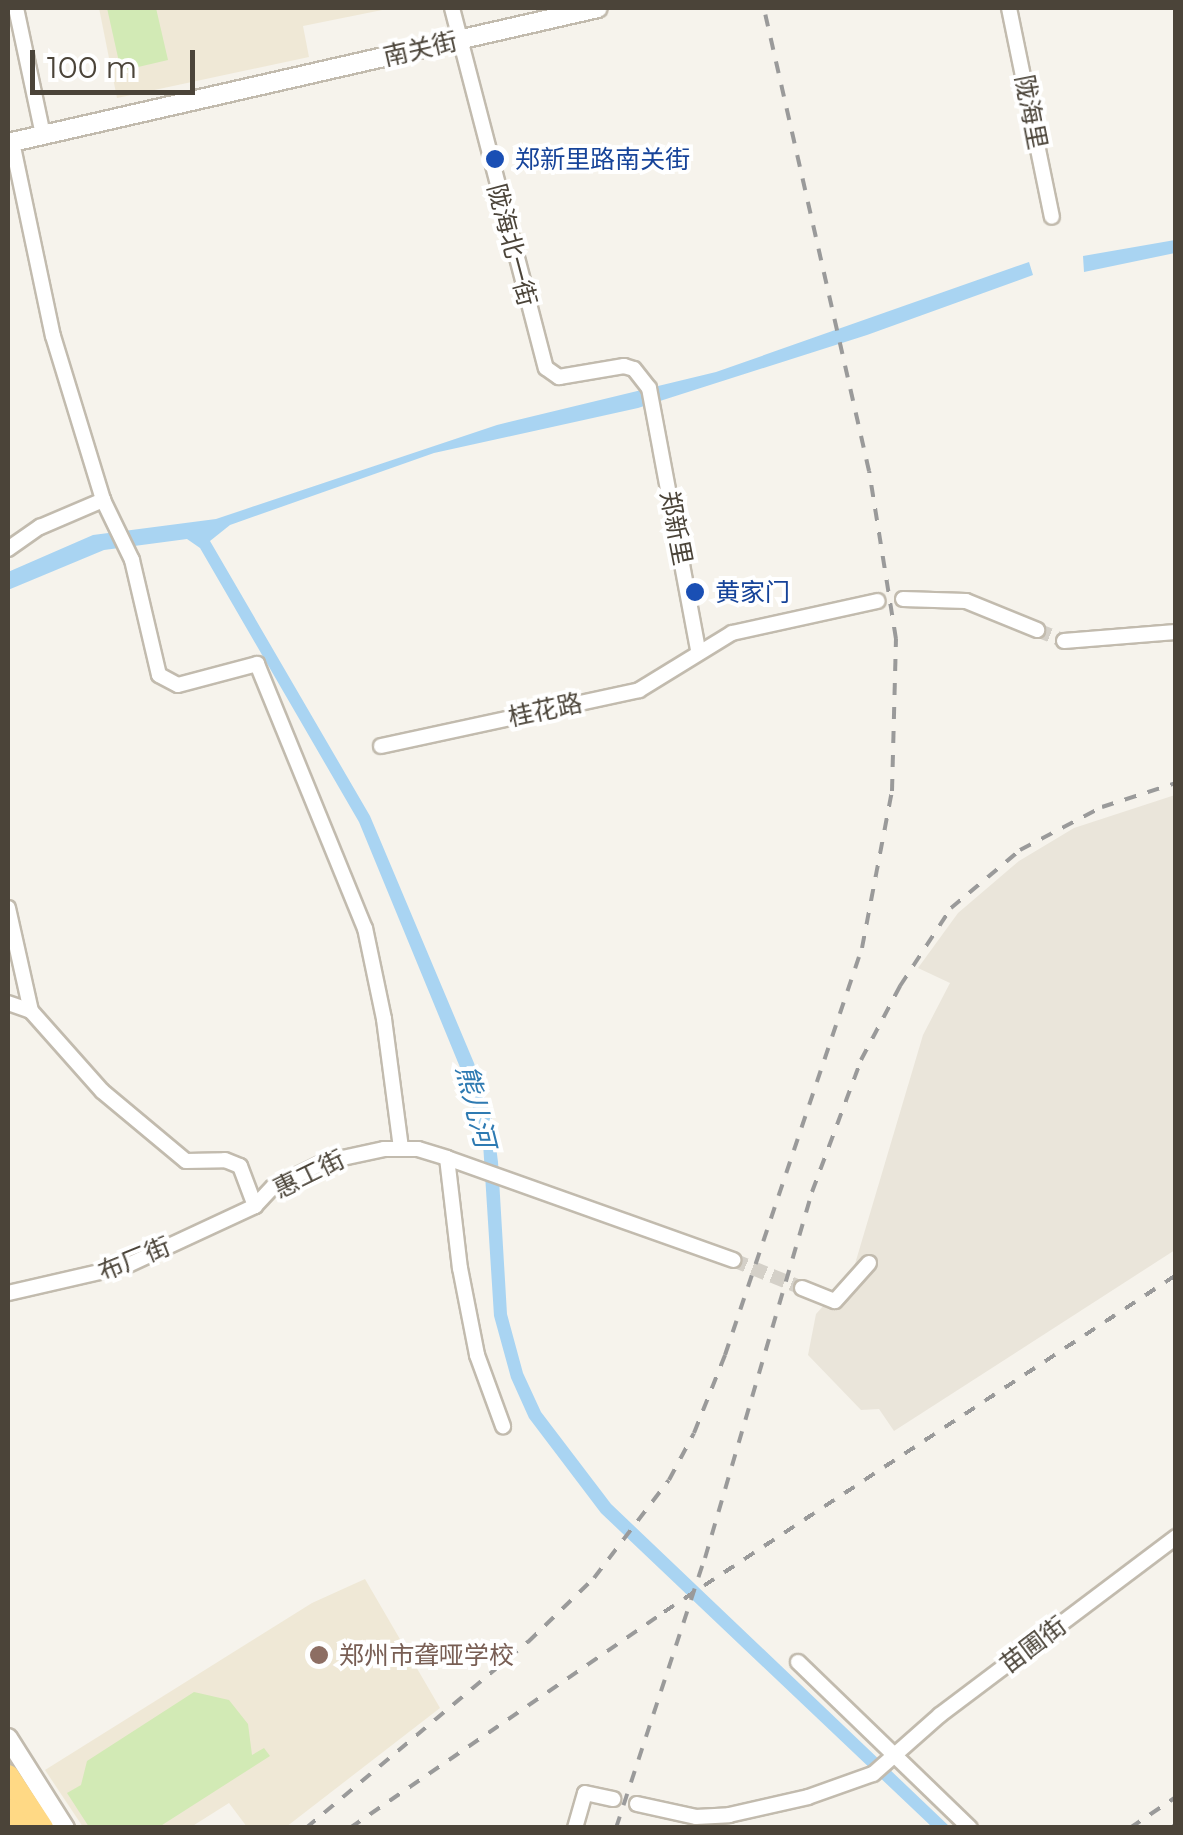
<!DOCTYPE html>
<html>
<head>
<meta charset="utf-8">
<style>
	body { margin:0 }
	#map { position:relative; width:1183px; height:1835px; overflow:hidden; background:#f6f3ec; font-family:Montserrat,"Noto Sans SC",sans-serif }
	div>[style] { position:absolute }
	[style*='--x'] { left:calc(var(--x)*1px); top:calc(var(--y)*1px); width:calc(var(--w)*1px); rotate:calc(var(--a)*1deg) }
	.residential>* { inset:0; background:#eae5da }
	.education>* { inset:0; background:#efe8d6 }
	.green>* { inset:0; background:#d2eab5 }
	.water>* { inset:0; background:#a9d4f2 }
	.minor-tunnel>* { height:14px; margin-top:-7px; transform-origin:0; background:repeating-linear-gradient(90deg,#d4d0c8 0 14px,transparent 0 21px) }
	.roads { filter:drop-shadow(2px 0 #c2bbae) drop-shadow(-2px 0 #c2bbae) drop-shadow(0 2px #c2bbae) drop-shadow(0 -2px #c2bbae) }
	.minor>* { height:14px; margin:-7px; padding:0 7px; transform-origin:7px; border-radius:7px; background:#fff }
	.tertiary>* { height:18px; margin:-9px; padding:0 9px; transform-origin:9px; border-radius:9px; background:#fff }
	.trunk>* { height:22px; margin:-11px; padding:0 11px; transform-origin:11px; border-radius:11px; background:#ffd985 }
	.rail>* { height:4px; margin-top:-2px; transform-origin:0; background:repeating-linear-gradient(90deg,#9a9a9a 0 12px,transparent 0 24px) }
	.dots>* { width:28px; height:28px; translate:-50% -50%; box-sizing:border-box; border:5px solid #fff; border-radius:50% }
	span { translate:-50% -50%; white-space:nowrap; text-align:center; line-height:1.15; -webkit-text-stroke:8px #fff; paint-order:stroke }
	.street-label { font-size:25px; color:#4b4439 }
	.transit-label { font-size:25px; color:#164399 }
	.left { translate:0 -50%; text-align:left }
	.education-label { font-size:25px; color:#785e54 }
	.water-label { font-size:28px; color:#2e7ab2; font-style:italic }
	.frame { position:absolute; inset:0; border:10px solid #4b4439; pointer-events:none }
	.scale { position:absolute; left:30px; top:50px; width:165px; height:45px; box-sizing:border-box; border:5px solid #4b4439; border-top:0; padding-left:12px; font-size:30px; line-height:35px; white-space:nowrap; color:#4b4439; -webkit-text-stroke:8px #fff; paint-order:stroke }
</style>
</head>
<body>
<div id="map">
	<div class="residential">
		<i style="clip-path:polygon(1175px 795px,1175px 1250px,894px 1431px,879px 1409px,861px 1410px,808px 1355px,816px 1314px,852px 1274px,923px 1035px,950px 983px,918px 968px,958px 913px,1019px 861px,1074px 828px)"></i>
	</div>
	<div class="education">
		<i style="clip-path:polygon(99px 8px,392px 8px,303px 26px,309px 57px,117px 98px)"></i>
		<i style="clip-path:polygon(365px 1579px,440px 1708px,286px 1827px,247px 1827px,229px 1803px,191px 1827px,83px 1827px,45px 1770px,312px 1603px)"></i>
	</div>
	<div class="green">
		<i style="clip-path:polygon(107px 8px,156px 8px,168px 60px,121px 71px)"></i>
		<i style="clip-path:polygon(194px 1692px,229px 1700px,248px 1724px,252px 1755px,264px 1748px,270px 1756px,159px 1827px,89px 1827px,67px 1793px,81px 1785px,87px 1761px)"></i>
	</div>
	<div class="water">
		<i style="clip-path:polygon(1175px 240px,1175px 253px,1084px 272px,1083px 256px)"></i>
		<i style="clip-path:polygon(1029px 262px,1033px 275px,867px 335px,638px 408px,434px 453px,230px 525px,210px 541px,370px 816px,474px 1063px,493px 1123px,498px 1162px,507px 1314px,523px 1373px,541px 1412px,611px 1504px,950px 1827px,932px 1827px,601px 1513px,529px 1418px,511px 1378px,494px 1316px,483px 1143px,464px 1077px,359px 822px,200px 548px,187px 539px,104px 550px,8px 590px,8px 572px,93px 535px,216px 519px,497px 425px,716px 372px)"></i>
	</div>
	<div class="minor-tunnel">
		<i style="--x:1037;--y:630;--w:29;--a:22"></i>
		<i style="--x:733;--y:1260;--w:74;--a:22.1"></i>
	</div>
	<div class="roads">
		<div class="minor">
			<i style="--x:16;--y:8;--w:130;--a:78"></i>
			<i style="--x:452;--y:8;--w:372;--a:75.4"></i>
			<i style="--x:546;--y:368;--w:16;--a:35"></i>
			<i style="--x:559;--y:377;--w:66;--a:-9.6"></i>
			<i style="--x:624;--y:366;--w:10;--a:17"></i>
			<i style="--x:634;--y:369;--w:24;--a:52"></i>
			<i style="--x:649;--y:388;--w:267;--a:79.4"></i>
			<i style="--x:1009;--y:8;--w:213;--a:78.4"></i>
			<i style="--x:12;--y:142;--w:198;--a:78.1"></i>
			<i style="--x:53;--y:336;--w:171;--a:73"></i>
			<i style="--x:103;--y:500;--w:67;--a:64.2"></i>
			<i style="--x:132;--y:560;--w:118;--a:76.8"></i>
			<i style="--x:159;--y:675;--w:21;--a:28"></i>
			<i style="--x:178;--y:685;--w:82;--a:-14.9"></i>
			<i style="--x:257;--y:664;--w:285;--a:67.8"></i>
			<i style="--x:365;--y:928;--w:93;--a:78.2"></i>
			<i style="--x:384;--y:1019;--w:130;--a:82.5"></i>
			<i style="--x:8;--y:549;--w:39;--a:-35"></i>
			<i style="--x:40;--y:527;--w:69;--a:-23.2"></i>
			<i style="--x:903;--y:599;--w:63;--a:1.8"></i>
			<i style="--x:966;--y:601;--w:77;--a:22.2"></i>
			<i style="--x:1064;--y:641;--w:112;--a:-4.6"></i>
			<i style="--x:381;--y:746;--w:264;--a:-12.2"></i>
			<i style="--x:639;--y:690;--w:109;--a:-31.5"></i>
			<i style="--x:732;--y:633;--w:149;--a:-12.4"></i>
			<i style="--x:8;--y:908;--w:106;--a:77.4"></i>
			<i style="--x:8;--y:1003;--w:24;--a:19"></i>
			<i style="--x:31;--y:1011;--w:107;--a:48.4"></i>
			<i style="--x:102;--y:1091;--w:109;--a:39.8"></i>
			<i style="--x:186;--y:1161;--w:39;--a:-1"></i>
			<i style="--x:225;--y:1160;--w:16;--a:22"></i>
			<i style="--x:240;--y:1166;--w:43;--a:69.4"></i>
			<i style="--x:447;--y:1158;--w:111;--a:83.3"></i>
			<i style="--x:460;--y:1268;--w:89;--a:78.9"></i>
			<i style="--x:477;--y:1355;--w:76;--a:69.9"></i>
			<i style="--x:802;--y:1288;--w:35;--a:22"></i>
			<i style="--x:835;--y:1301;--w:51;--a:-48.2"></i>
			<i style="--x:8;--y:1293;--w:121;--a:-12.9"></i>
			<i style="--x:126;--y:1266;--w:142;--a:-24.9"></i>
			<i style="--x:255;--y:1206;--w:26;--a:-47"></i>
			<i style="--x:273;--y:1187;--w:57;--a:-26.1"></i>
			<i style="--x:324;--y:1162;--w:61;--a:-12.2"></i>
			<i style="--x:384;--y:1149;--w:34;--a:0"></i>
			<i style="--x:418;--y:1149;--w:30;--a:17"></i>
			<i style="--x:447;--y:1158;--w:304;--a:19.6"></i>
			<i style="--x:798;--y:1662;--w:239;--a:44"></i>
			<i style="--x:637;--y:1804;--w:60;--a:12.4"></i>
			<i style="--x:696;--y:1817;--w:33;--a:-3"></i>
			<i style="--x:729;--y:1815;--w:81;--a:-12.8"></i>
			<i style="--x:808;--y:1797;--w:69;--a:-19.5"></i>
			<i style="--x:873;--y:1774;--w:89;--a:-41.4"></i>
			<i style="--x:940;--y:1715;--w:296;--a:-37"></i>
			<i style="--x:575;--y:1828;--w:36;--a:-74"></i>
			<i style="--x:585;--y:1793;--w:29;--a:12"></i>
		</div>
		<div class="tertiary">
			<i style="--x:8;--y:143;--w:605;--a:-12.89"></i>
			<i style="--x:8;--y:1738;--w:107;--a:57.7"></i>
		</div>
		<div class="trunk">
			<i style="--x:8;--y:1776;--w:62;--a:56.8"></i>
			<i style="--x:8;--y:1810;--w:21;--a:59"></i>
		</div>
	</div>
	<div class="rail">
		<i style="--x:306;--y:1828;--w:290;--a:-40"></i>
		<i style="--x:528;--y:1642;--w:92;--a:-44.1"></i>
		<i style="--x:594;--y:1578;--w:123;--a:-52.6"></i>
		<i style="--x:669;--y:1480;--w:53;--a:-62"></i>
		<i style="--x:694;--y:1433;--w:84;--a:-68.3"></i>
		<i style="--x:725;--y:1355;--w:429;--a:-71.4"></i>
		<i style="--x:862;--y:948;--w:160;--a:-79.2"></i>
		<i style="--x:892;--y:791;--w:152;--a:-88.5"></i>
		<i style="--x:896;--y:639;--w:170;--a:-99.1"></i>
		<i style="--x:869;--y:471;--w:475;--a:-102.8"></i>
		<i style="--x:350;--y:1828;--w:381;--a:-34.5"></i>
		<i style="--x:664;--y:1612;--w:613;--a:-33.35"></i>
		<i style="--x:616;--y:1828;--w:284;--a:-71.8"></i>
		<i style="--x:705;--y:1558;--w:381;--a:-73.7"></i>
		<i style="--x:812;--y:1192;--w:141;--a:-69.6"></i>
		<i style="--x:861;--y:1060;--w:84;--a:-62.2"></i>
		<i style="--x:900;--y:986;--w:93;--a:-56.8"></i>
		<i style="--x:951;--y:908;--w:90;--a:-40"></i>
		<i style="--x:1020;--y:850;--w:93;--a:-27.7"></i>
		<i style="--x:1102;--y:807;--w:78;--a:-18"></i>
		<i style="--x:1130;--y:1828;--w:55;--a:-34"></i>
		<i style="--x:1171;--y:1828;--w:6;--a:-39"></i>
	</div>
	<div class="dots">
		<i style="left:495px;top:159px;background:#1a4fb4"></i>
		<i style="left:695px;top:592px;background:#1a4fb4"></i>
		<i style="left:319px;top:1655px;background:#8d6e63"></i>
	</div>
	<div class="street-label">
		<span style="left:420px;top:49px;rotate:-13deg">南关街</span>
		<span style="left:1031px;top:112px;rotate:79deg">陇海里</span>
		<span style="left:512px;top:245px;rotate:75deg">陇海北一街</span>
		<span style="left:676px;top:528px;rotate:79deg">郑新里</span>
		<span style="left:545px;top:710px;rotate:-12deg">桂花路</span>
		<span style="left:309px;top:1174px;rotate:-26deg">惠工街</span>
		<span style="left:134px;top:1259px;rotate:-22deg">布厂街</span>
		<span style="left:1033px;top:1645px;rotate:-37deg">苗圃街</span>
	</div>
	<div class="transit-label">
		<span class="left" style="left:515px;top:159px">郑新里路南关街</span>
		<span class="left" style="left:715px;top:592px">黄家门</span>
	</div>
	<div class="education-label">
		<span class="left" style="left:339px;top:1655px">郑州市聋哑学校</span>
	</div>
	<div class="water-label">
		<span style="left:476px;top:1106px;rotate:76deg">熊儿河</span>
	</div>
	<div class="frame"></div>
	<div class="scale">100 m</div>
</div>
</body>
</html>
